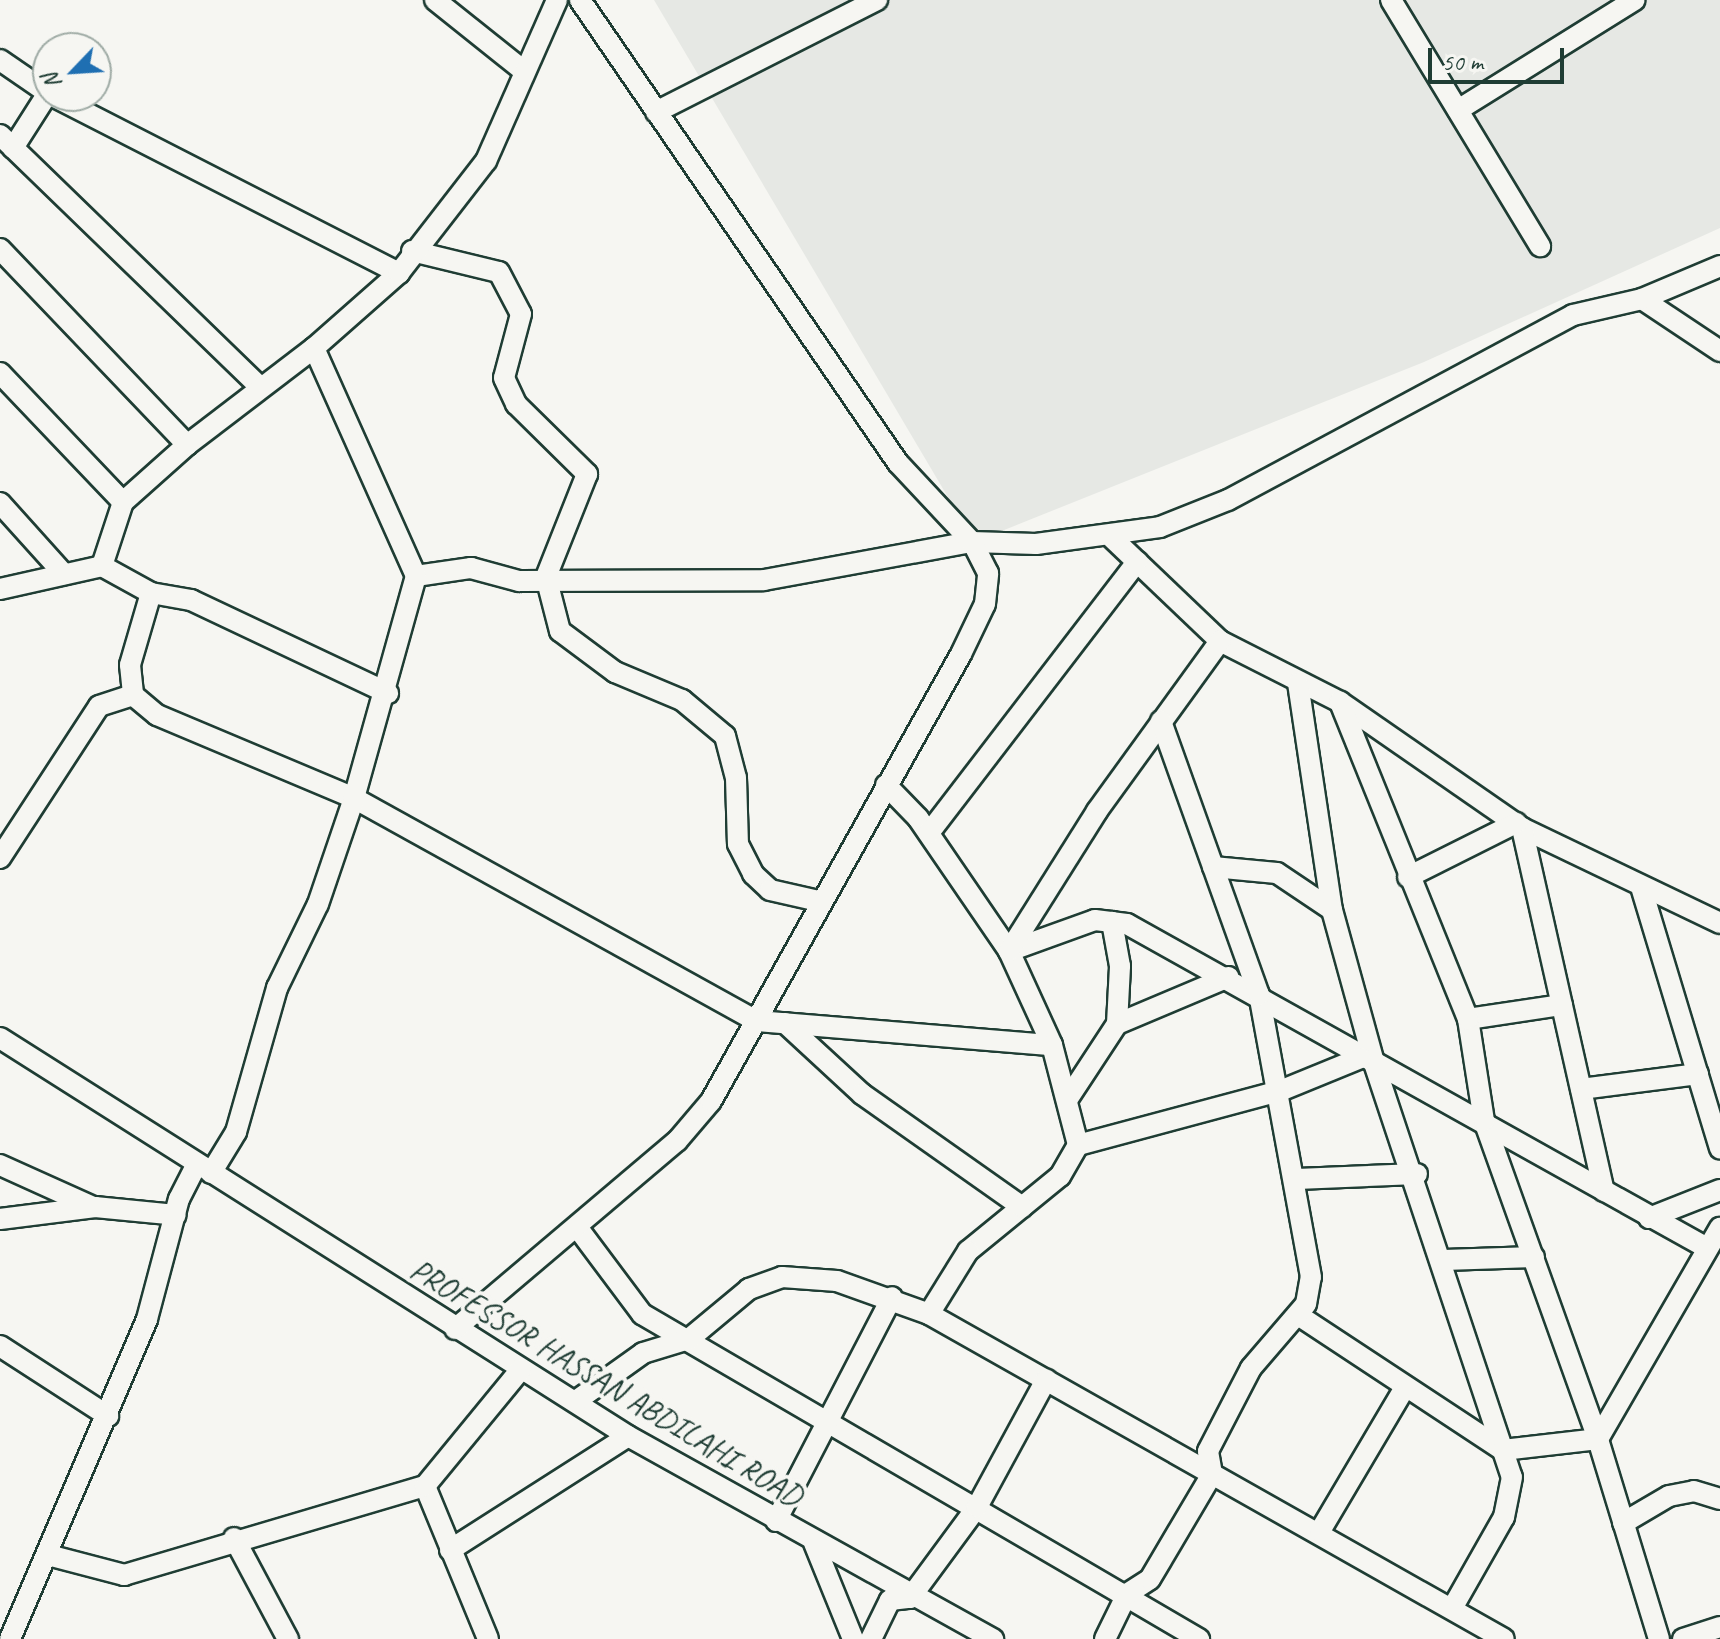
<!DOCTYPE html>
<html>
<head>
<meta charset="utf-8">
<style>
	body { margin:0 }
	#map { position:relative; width:1720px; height:1639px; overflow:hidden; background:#f6f6f2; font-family:Caveat,sans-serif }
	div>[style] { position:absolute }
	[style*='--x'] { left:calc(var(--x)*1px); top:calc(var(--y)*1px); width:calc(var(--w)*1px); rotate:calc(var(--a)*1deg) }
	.built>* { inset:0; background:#e6e8e4 }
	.roads { filter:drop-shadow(2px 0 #1f3d34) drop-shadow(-2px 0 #1f3d34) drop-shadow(0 2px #1f3d34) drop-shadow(0 -2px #1f3d34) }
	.minor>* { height:20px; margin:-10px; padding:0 10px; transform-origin:10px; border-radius:10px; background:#f6f6f2 }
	span { translate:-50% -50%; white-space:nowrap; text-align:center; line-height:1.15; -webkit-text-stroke:8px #f6f6f2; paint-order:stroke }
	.street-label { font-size:32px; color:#1f3d34 }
	.north { position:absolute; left:32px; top:32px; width:80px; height:80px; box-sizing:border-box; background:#f6f6f2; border:2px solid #a0aca6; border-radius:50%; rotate:245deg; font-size:22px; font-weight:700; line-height:32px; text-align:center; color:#1f3d34 }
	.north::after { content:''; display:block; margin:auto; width:28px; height:36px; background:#1f6fb2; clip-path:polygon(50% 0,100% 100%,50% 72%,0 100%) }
	.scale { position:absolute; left:1428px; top:48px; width:136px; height:36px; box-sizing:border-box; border:4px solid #1f3d34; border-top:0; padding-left:10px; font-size:24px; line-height:28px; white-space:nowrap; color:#1f3d34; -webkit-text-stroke:6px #f6f6f2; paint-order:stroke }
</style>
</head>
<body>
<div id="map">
	<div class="built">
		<i style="clip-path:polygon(654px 0,1720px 0,1720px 228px,1424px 362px,994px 534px,965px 526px)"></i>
	</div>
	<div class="roads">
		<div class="minor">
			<i style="--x:435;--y:0;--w:114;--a:38.6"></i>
			<i style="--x:1391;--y:0;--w:288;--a:58.8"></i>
			<i style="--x:0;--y:60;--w:58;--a:34.5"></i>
			<i style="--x:53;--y:96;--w:389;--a:27.1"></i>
			<i style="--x:1458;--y:110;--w:208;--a:-31.9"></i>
			<i style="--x:656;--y:112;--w:248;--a:-26.9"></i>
			<i style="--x:0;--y:135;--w:359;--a:44.1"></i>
			<i style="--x:13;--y:148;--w:65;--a:-57.5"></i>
			<i style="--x:0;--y:249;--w:271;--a:46.3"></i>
			<i style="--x:187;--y:445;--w:86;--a:138.3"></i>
			<i style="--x:123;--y:502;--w:67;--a:108.2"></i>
			<i style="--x:412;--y:251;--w:89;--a:13.6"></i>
			<i style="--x:499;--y:272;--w:47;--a:62.4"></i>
			<i style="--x:521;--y:314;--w:66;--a:104.9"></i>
			<i style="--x:504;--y:378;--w:29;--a:65"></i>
			<i style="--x:516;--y:404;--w:100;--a:44.6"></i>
			<i style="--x:587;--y:474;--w:111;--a:111.7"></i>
			<i style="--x:546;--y:577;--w:56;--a:75.5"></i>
			<i style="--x:560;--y:631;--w:69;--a:36.7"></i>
			<i style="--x:615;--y:672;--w:73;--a:22.7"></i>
			<i style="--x:682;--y:700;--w:56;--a:39.9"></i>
			<i style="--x:725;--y:736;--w:43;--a:75.3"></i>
			<i style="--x:736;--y:778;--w:66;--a:88.3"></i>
			<i style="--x:738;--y:844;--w:34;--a:63"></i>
			<i style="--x:753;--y:874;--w:23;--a:43"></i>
			<i style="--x:770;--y:890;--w:50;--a:12.7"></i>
			<i style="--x:1642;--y:299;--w:94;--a:33.7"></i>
			<i style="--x:0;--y:373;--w:178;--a:46.4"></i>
			<i style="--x:187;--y:445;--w:160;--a:-37.4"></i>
			<i style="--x:0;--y:503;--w:96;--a:48"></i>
			<i style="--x:1112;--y:538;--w:149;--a:43.6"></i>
			<i style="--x:1220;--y:641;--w:135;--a:26.9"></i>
			<i style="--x:1340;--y:702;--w:221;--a:34.7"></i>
			<i style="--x:1522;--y:828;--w:220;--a:25.6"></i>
			<i style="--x:416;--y:576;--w:56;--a:-8.3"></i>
			<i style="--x:471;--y:568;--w:50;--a:15.2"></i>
			<i style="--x:519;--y:581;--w:245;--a:-0.2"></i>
			<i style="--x:764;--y:580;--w:211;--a:-10.4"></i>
			<i style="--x:972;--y:542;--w:64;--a:1.8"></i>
			<i style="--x:1036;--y:544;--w:125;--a:-7.8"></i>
			<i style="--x:1160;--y:527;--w:73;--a:-21.7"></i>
			<i style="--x:1228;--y:500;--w:391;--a:-28.2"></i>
			<i style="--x:1573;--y:315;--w:71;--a:-13.1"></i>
			<i style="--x:1642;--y:299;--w:85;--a:-22.9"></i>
			<i style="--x:0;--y:589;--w:105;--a:-12.7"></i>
			<i style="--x:102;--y:566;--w:56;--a:28.9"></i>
			<i style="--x:151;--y:593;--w:41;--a:9.9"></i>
			<i style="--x:191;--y:600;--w:218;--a:25.3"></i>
			<i style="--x:151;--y:593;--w:75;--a:106.3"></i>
			<i style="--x:130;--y:665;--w:30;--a:84"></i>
			<i style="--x:133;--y:695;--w:31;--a:40"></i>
			<i style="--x:157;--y:715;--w:214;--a:22.8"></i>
			<i style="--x:354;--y:798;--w:461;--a:29"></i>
			<i style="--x:757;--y:1021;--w:296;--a:4.7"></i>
			<i style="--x:1298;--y:683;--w:230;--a:81.5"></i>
			<i style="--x:1332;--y:910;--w:159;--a:74.6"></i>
			<i style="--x:1374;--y:1063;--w:436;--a:71.6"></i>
			<i style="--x:1512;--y:1477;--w:41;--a:101.3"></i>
			<i style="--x:1504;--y:1517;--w:101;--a:119.6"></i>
			<i style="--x:886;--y:785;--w:46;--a:45.9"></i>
			<i style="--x:918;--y:818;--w:161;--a:55.6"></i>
			<i style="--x:1009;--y:951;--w:103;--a:65.4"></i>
			<i style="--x:1052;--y:1045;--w:103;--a:75.4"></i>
			<i style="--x:1078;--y:1145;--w:36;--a:120"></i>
			<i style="--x:1060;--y:1176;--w:119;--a:140.8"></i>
			<i style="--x:968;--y:1251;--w:74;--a:121.8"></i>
			<i style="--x:1522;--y:828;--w:372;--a:77.3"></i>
			<i style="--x:929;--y:833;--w:342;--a:-52.5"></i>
			<i style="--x:0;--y:858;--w:181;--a:-56.9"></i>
			<i style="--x:99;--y:706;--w:36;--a:-18"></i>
			<i style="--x:1213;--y:867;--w:64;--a:5.4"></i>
			<i style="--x:1277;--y:873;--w:66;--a:33.9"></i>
			<i style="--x:1408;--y:877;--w:121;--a:-26.6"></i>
			<i style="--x:1642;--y:890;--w:270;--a:73.2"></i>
			<i style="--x:1009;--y:951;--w:91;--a:-19.8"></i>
			<i style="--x:1095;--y:920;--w:32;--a:7"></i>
			<i style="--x:1127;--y:924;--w:664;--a:29.19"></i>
			<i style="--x:1009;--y:951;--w:165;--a:-57.8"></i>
			<i style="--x:1097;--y:811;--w:210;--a:-54.1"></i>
			<i style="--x:1468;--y:1019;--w:95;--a:-8.5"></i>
			<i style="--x:785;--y:1023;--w:105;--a:42.7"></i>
			<i style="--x:862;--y:1094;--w:196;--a:35.2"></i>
			<i style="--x:1117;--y:1024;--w:121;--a:-22.9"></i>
			<i style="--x:0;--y:1038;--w:743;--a:32.36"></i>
			<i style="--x:628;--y:1436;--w:418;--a:29.1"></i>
			<i style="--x:1581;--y:1089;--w:118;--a:-7.3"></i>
			<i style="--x:1069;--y:1097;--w:87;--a:-56.7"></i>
			<i style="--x:1117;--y:1024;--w:58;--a:-87"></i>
			<i style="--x:1120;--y:966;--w:45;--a:-100.3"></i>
			<i style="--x:1078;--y:1145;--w:209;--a:-15"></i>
			<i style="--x:1280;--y:1091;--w:87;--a:-22.2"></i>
			<i style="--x:0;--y:1165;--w:100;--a:24.3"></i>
			<i style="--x:211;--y:1173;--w:48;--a:-58.6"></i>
			<i style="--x:236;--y:1132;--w:150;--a:-74.1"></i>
			<i style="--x:277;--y:988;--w:93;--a:-64"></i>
			<i style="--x:318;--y:904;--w:112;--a:-71.2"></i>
			<i style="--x:354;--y:798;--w:230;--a:-74.4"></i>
			<i style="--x:416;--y:576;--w:250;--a:-114.1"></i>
			<i style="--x:314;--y:348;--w:113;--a:-41.4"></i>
			<i style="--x:399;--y:273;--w:142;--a:-52.2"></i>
			<i style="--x:486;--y:161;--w:176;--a:-66.2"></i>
			<i style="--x:1297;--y:1179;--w:120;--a:-2.4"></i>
			<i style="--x:1649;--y:1218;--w:76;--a:-21.5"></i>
			<i style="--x:0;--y:1219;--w:96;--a:-7.2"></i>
			<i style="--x:95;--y:1207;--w:81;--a:5.6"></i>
			<i style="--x:577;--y:1227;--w:109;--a:53.2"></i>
			<i style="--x:642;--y:1314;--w:645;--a:30.26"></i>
			<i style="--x:1444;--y:1260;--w:90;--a:-1.9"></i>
			<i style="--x:1298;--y:1315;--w:245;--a:33.4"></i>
			<i style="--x:1503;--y:1450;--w:96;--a:-6.6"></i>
			<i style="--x:1598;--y:1439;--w:338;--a:-109.7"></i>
			<i style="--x:1484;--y:1121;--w:103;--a:-98.9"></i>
			<i style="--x:1468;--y:1019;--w:342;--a:-112"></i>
			<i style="--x:455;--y:1329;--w:291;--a:-40.3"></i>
			<i style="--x:677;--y:1141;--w:52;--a:-49.6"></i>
			<i style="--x:711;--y:1101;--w:512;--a:-60.78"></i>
			<i style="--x:961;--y:654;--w:55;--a:-64.4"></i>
			<i style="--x:985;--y:604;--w:31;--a:-84"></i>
			<i style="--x:988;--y:573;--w:35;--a:-117"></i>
			<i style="--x:972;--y:542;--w:108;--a:-133.1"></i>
			<i style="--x:898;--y:463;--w:562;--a:-124.48"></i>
			<i style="--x:0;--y:1346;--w:129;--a:32.9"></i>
			<i style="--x:576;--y:1401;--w:82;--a:-35.6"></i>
			<i style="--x:643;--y:1353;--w:48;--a:-16.9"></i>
			<i style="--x:689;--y:1339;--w:78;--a:-39.8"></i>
			<i style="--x:749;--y:1289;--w:35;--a:-20"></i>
			<i style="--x:782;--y:1277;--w:55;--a:4.2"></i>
			<i style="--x:837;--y:1281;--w:98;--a:19.7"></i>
			<i style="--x:929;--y:1314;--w:660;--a:29.48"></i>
			<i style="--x:425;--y:1486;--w:165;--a:67.6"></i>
			<i style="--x:776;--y:1521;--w:252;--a:-62.6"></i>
			<i style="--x:1623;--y:1523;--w:53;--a:-30.4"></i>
			<i style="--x:1669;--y:1496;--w:25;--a:-11"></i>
			<i style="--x:1694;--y:1491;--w:27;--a:17"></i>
			<i style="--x:1320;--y:1531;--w:165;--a:-59.4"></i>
			<i style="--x:234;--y:1538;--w:115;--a:61.9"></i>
			<i style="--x:814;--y:1543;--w:104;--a:67.9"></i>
			<i style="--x:450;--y:1550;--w:211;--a:-32.6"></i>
			<i style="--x:48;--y:1555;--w:79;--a:14.7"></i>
			<i style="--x:124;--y:1575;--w:314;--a:-16.5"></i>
			<i style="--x:425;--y:1486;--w:151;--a:-50.6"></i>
			<i style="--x:10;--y:1639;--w:348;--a:-66.8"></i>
			<i style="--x:147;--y:1319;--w:124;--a:-75.1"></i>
			<i style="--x:179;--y:1199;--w:39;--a:-63"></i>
			<i style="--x:871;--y:1639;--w:43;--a:-64"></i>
			<i style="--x:890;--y:1600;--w:20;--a:-6"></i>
			<i style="--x:910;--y:1598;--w:113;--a:-53.6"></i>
			<i style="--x:977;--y:1507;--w:145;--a:-61.5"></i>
			<i style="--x:1105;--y:1639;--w:50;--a:-63.9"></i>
			<i style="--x:1127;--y:1594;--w:27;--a:-33"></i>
			<i style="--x:1150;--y:1579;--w:122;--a:-59.4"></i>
			<i style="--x:1212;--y:1474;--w:23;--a:-100"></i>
			<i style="--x:1208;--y:1451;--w:93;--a:-62.6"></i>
			<i style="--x:1251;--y:1368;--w:84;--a:-49.3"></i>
			<i style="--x:1306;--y:1304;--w:27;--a:-80"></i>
			<i style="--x:1311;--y:1277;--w:287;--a:-100.4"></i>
			<i style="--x:1259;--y:995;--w:291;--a:-109.7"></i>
			<i style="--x:1659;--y:1639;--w:209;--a:-107"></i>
			<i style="--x:1598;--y:1439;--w:244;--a:-60"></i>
			<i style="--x:1683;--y:1639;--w:39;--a:-18"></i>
		</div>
	</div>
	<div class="street-label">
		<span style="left:606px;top:1383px;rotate:31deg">PROFESSOR HASSAN ABDILAHI ROAD</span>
	</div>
	<div class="north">N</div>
	<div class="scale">50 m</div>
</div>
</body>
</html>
